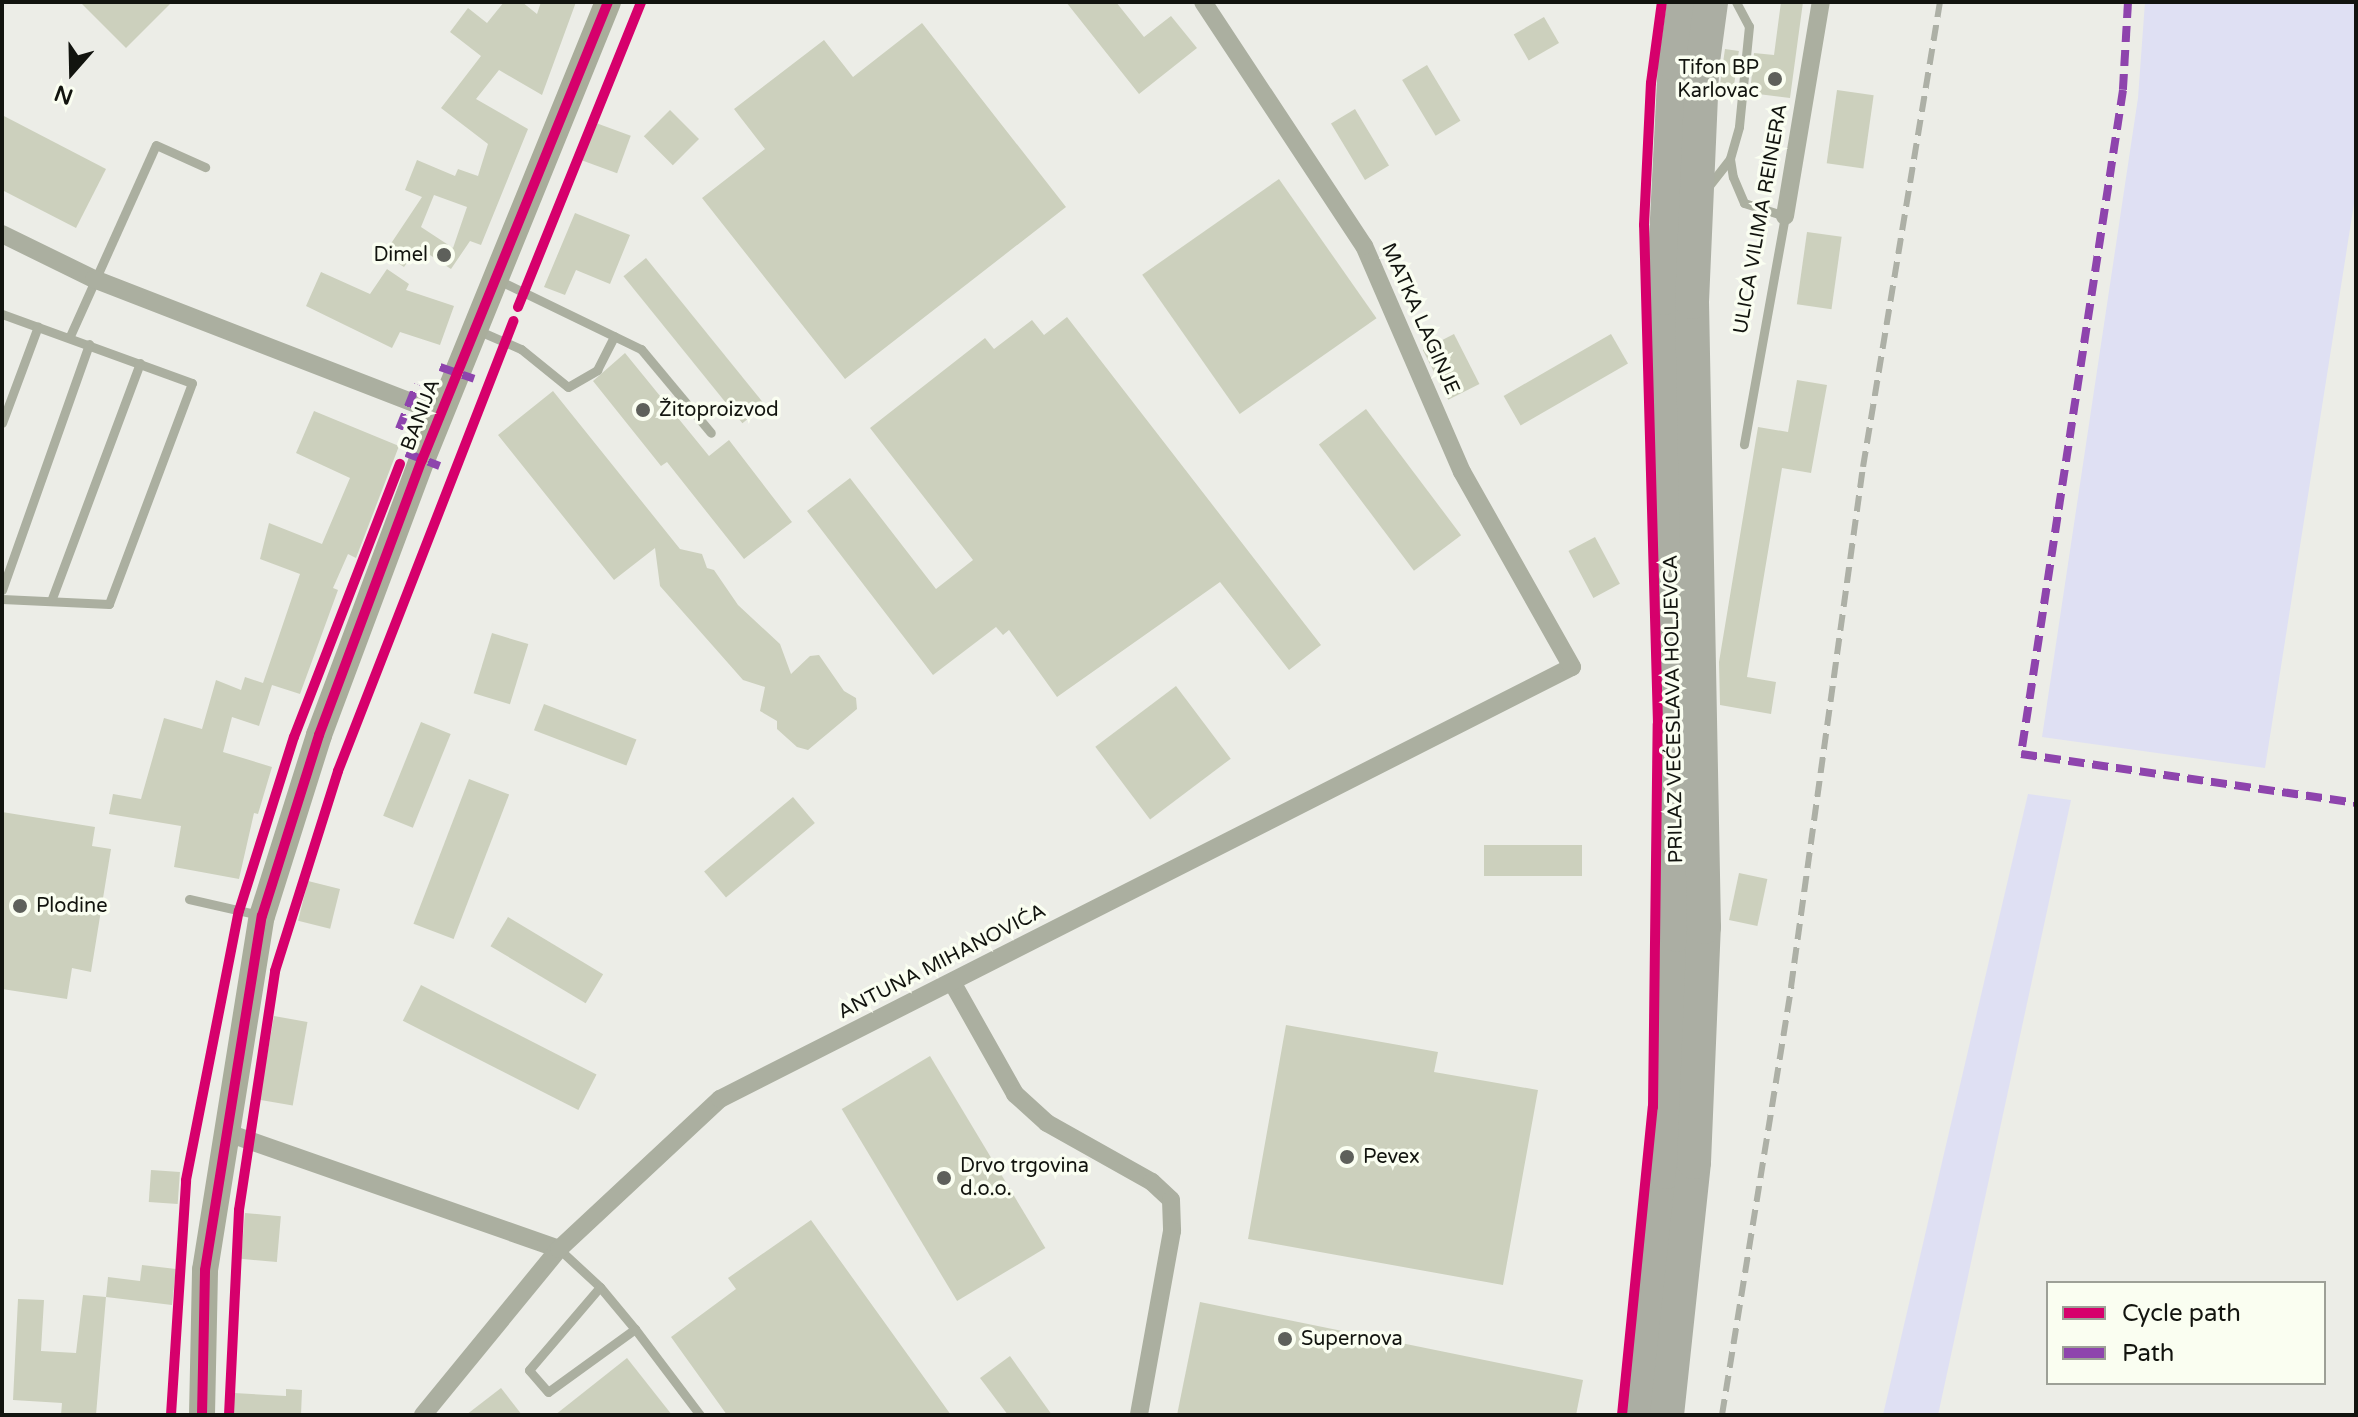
<!DOCTYPE html>
<html>
<head>
<meta charset="utf-8">
<style>
	body { margin:0 }
	#map { position:relative; width:2358px; height:1417px; overflow:hidden; background:#ecede7; font-family:"Varela Round",sans-serif }
	div>[style] { position:absolute }
	[style*='--x'] { left:calc(var(--x)*1px); top:calc(var(--y)*1px); width:calc(var(--w)*1px); rotate:calc(var(--a)*1deg) }
	.green>* { inset:0; background:#dfe0f3 }
	.building>* { inset:0; background:#ccd0bd; transform-origin:0 0 }
	.lane>* { height:9px; margin:-4.5px; padding:0 4.5px; transform-origin:4.5px; border-radius:4.5px; background:#abafa0 }
	.street>* { height:18px; margin:-9px; padding:0 9px; transform-origin:9px; border-radius:9px; background:#abafa0 }
	.secondary>* { height:26px; margin:-13px; padding:0 13px; transform-origin:13px; border-radius:13px; background:#a9ad9b }
	.highway>* { height:34px; margin:-17px; padding:0 17px; transform-origin:17px; border-radius:17px; background:#abaea3 }
	.rail>* { height:6px; margin-top:-3px; transform-origin:0; background:repeating-linear-gradient(90deg,#adb0a6 0 16px,transparent 0 24px) }
	.quiet>* { height:8px; margin-top:-4px; transform-origin:0; background:repeating-linear-gradient(90deg,#8e44ad 0 16px,transparent 0 24px) }
	.cycleway>* { height:10px; margin:-5px; padding:0 5px; transform-origin:5px; border-radius:5px; background:#d6006c }
	.dots>* { width:22px; height:22px; translate:-50% -50%; box-sizing:border-box; border:4px solid #fafef1; border-radius:50% }
	span { translate:-50% -50%; white-space:nowrap; text-align:center; line-height:1.15; -webkit-text-stroke:7px #fafef1; paint-order:stroke }
	.poi-label { font-size:20px; color:#12140f }
	.right { translate:-100% -50%; text-align:right }
	.left { translate:0 -50%; text-align:left }
	.street-label { font-size:20px; color:#12140f }
	.frame { position:absolute; inset:0; border:4px solid #12140f; pointer-events:none }
	.legend { position:absolute; left:2046px; top:1281px; width:280px; height:104px; box-sizing:border-box; background:#fafef1; border:2px solid #9da097; margin:0; padding:10px 14px; list-style:none; font-size:24px; color:#12140f }
	.legend li { display:flex; align-items:center; gap:16px; height:40px }
	.legend b { width:40px; border:2px solid #9da097 }
	.north { position:absolute; left:32px; top:32px; width:80px; height:80px; -webkit-text-stroke:6px #fafef1; paint-order:stroke; rotate:200deg; font-size:22px; font-weight:700; line-height:32px; text-align:center; color:#12140f }
	.north::after { content:''; display:block; margin:auto; width:28px; height:36px; background:#12140f; clip-path:polygon(50% 0,100% 100%,50% 72%,0 100%) }
</style>
</head>
<body>
<div id="map">
	<div class="green">
		<i style="clip-path:polygon(2145px 2px,2356px 2px,2356px 191px,2265px 768px,2042px 737px,2138px 98px)"></i>
		<i style="clip-path:polygon(2028px 794px,2071px 800px,1938px 1415px,1883px 1415px)"></i>
	</div>
	<div class="building">
		<i style="clip-path:polygon(80px 2px,172px 2px,126px 48px)"></i>
		<i style="clip-path:polygon(evenodd,504px 2px,522px 2px,537px 14px,541px 2px,576px 2px,542px 95px,499px 70px,476px 99px,528px 129px,481px 245px,470px 241px,451px 269px,418px 247px,404px 267px,384px 254px,422px 197px,405px 190px,417px 160px,455px 176px,458px 169px,478px 176px,488px 144px,441px 108px,481px 56px,450px 32px,468px 8px,487px 23px,504px 2px,434px 195px,467px 207px,453px 248px,421px 227px,434px 195px)"></i>
		<i style="clip-path:polygon(1066px 2px,1116px 2px,1144px 37px,1171px 16px,1197px 48px,1139px 94px)"></i>
		<i style="clip-path:polygon(1781px 2px,1803px 2px,1790px 98px,1750px 93px,1754px 53px,1774px 55px)"></i>
		<i style="left:1544px;top:17px;width:30px;height:35px;rotate:60deg"></i>
		<i style="clip-path:polygon(922px 23px,1066px 207px,845px 379px,702px 198px,765px 149px,734px 109px,824px 40px,853px 77px)"></i>
		<i style="left:1725px;top:49px;width:14px;height:40px;rotate:8deg"></i>
		<i style="left:1427px;top:65px;width:65px;height:29px;rotate:59deg"></i>
		<i style="left:1837px;top:90px;width:37px;height:74px;rotate:8deg"></i>
		<i style="left:1355px;top:109px;width:66px;height:28px;rotate:59deg"></i>
		<i style="left:670px;top:110px;width:41px;height:37px;rotate:45deg"></i>
		<i style="clip-path:polygon(2px 115px,106px 169px,76px 228px,2px 190px)"></i>
		<i style="left:596px;top:123px;width:37px;height:40px;rotate:20deg"></i>
		<i style="left:1279px;top:179px;width:170px;height:167px;rotate:55deg"></i>
		<i style="clip-path:polygon(575px 213px,630px 235px,610px 284px,576px 270px,565px 295px,544px 287px)"></i>
		<i style="left:1807px;top:232px;width:35px;height:73px;rotate:8deg"></i>
		<i style="left:646px;top:258px;width:189px;height:29px;rotate:51deg"></i>
		<i style="clip-path:polygon(387px 269px,409px 284px,406px 290px,454px 306px,440px 345px,400px 332px,392px 348px,306px 306px,321px 272px,370px 294px)"></i>
		<i style="clip-path:polygon(1067px 317px,1321px 645px,1289px 670px,1220px 582px,1057px 697px,1009px 630px,1003px 635px,996px 627px,933px 675px,807px 511px,850px 478px,936px 589px,973px 560px,870px 428px,985px 338px,994px 349px,1032px 320px,1044px 335px)"></i>
		<i style="left:1454px;top:334px;width:56px;height:35px;rotate:63deg"></i>
		<i style="left:1611px;top:334px;width:34px;height:124px;rotate:60deg"></i>
		<i style="clip-path:polygon(625px 353px,709px 456px,729px 440px,792px 522px,744px 559px,667px 462px,661px 466px,593px 381px)"></i>
		<i style="clip-path:polygon(1797px 380px,1827px 385px,1811px 473px,1782px 468px,1747px 677px,1776px 682px,1771px 714px,1720px 705px,1719px 662px,1758px 427px,1788px 432px)"></i>
		<i style="clip-path:polygon(553px 391px,680px 549px,702px 554px,707px 568px,714px 570px,738px 605px,780px 644px,791px 674px,810px 656px,819px 655px,844px 691px,856px 698px,857px 709px,808px 750px,797px 747px,777px 729px,777px 721px,760px 711px,765px 687px,743px 680px,660px 586px,655px 548px,614px 580px,498px 435px)"></i>
		<i style="left:1366px;top:409px;width:158px;height:59px;rotate:53deg"></i>
		<i style="clip-path:polygon(314px 411px,399px 446px,356px 558px,348px 554px,333px 588px,338px 590px,300px 694px,272px 685px,259px 726px,232px 717px,223px 752px,272px 767px,258px 814px,254px 813px,239px 879px,174px 867px,181px 826px,109px 814px,113px 794px,141px 799px,164px 718px,202px 729px,216px 680px,241px 690px,245px 677px,263px 683px,300px 574px,260px 559px,269px 523px,322px 544px,350px 478px,296px 453px)"></i>
		<i style="left:1595px;top:537px;width:53px;height:30px;rotate:62deg"></i>
		<i style="left:492px;top:633px;width:38px;height:63px;rotate:17deg"></i>
		<i style="left:1176px;top:686px;width:91px;height:101px;rotate:53deg"></i>
		<i style="left:544px;top:704px;width:99px;height:28px;rotate:21deg"></i>
		<i style="left:421px;top:722px;width:32px;height:101px;rotate:22deg"></i>
		<i style="left:469px;top:779px;width:43px;height:155px;rotate:21deg"></i>
		<i style="left:793px;top:797px;width:34px;height:116px;rotate:50deg"></i>
		<i style="clip-path:polygon(2px 812px,95px 827px,92px 846px,111px 849px,91px 972px,72px 968px,67px 999px,2px 989px)"></i>
		<i style="left:1484px;top:845px;width:98px;height:31px"></i>
		<i style="left:1739px;top:873px;width:29px;height:48px;rotate:12deg"></i>
		<i style="left:308px;top:881px;width:33px;height:41px;rotate:14deg"></i>
		<i style="left:508px;top:917px;width:111px;height:34px;rotate:31deg"></i>
		<i style="left:421px;top:985px;width:197px;height:40px;rotate:27deg"></i>
		<i style="left:274px;top:1016px;width:34px;height:85px;rotate:10deg"></i>
		<i style="clip-path:polygon(1286px 1025px,1438px 1052px,1434px 1072px,1538px 1090px,1503px 1285px,1248px 1239px)"></i>
		<i style="left:930px;top:1056px;width:224px;height:103px;rotate:59deg"></i>
		<i style="left:151px;top:1170px;width:29px;height:32px;rotate:4deg"></i>
		<i style="left:245px;top:1213px;width:36px;height:46px;rotate:5deg"></i>
		<i style="clip-path:polygon(811px 1220px,951px 1415px,727px 1415px,671px 1337px,736px 1289px,728px 1278px)"></i>
		<i style="clip-path:polygon(142px 1265px,176px 1269px,172px 1305px,106px 1297px,108px 1277px,140px 1281px)"></i>
		<i style="clip-path:polygon(83px 1295px,106px 1297px,96px 1415px,61px 1415px,62px 1403px,13px 1400px,18px 1299px,44px 1300px,41px 1351px,76px 1353px)"></i>
		<i style="clip-path:polygon(1200px 1302px,1583px 1380px,1576px 1415px,1177px 1415px)"></i>
		<i style="clip-path:polygon(1010px 1356px,1052px 1415px,1008px 1415px,980px 1378px)"></i>
		<i style="clip-path:polygon(627px 1358px,672px 1415px,555px 1415px)"></i>
		<i style="clip-path:polygon(501px 1388px,522px 1415px,466px 1415px)"></i>
		<i style="clip-path:polygon(286px 1389px,302px 1390px,301px 1415px,233px 1415px,234px 1393px,286px 1396px)"></i>
	</div>
	<div class="lane">
		<i style="--x:1736;--y:2;--w:27;--a:62"></i>
		<i style="--x:1749;--y:26;--w:101;--a:95.7"></i>
		<i style="--x:1739;--y:127;--w:33;--a:106"></i>
		<i style="--x:1730;--y:159;--w:18;--a:81"></i>
		<i style="--x:1733;--y:177;--w:28;--a:67"></i>
		<i style="--x:1744;--y:203;--w:43;--a:17.6"></i>
		<i style="--x:1785;--y:216;--w:232;--a:100.2"></i>
		<i style="--x:1708;--y:187;--w:36;--a:-52"></i>
		<i style="--x:498;--y:280;--w:159;--a:25.8"></i>
		<i style="--x:641;--y:349;--w:109;--a:50.2"></i>
		<i style="--x:2;--y:314;--w:202;--a:20"></i>
		<i style="--x:192;--y:383;--w:236;--a:110.6"></i>
		<i style="--x:109;--y:604;--w:107;--a:-177.3"></i>
		<i style="--x:477;--y:330;--w:48;--a:23.4"></i>
		<i style="--x:521;--y:349;--w:60;--a:39"></i>
		<i style="--x:568;--y:387;--w:34;--a:-30"></i>
		<i style="--x:597;--y:370;--w:38;--a:-63"></i>
		<i style="--x:70;--y:336;--w:209;--a:-65.8"></i>
		<i style="--x:156;--y:145;--w:54;--a:24.2"></i>
		<i style="--x:2;--y:423;--w:103;--a:-69.6"></i>
		<i style="--x:2;--y:590;--w:261;--a:-70.5"></i>
		<i style="--x:51;--y:601;--w:254;--a:-69.5"></i>
		<i style="--x:189;--y:899;--w:72;--a:12.9"></i>
		<i style="--x:559;--y:1249;--w:56;--a:42.8"></i>
		<i style="--x:600;--y:1287;--w:55;--a:50.2"></i>
		<i style="--x:635;--y:1329;--w:107;--a:144.1"></i>
		<i style="--x:548;--y:1392;--w:29;--a:-131"></i>
		<i style="--x:529;--y:1370;--w:109;--a:-49.5"></i>
		<i style="--x:635;--y:1329;--w:108;--a:52.9"></i>
	</div>
	<div class="street">
		<i style="--x:1785;--y:216;--w:217;--a:-80.5"></i>
		<i style="--x:2;--y:234;--w:102;--a:26.1"></i>
		<i style="--x:94;--y:279;--w:371;--a:21.2"></i>
		<i style="--x:952;--y:982;--w:129;--a:60.6"></i>
		<i style="--x:1015;--y:1094;--w:43;--a:42.2"></i>
		<i style="--x:1047;--y:1123;--w:120;--a:29.3"></i>
		<i style="--x:1152;--y:1182;--w:26;--a:43"></i>
		<i style="--x:1171;--y:1200;--w:31;--a:88"></i>
		<i style="--x:1172;--y:1231;--w:187;--a:100.2"></i>
		<i style="--x:225;--y:1132;--w:354;--a:19.3"></i>
		<i style="--x:423;--y:1415;--w:215;--a:-50.7"></i>
		<i style="--x:559;--y:1249;--w:220;--a:-43"></i>
		<i style="--x:720;--y:1099;--w:955;--a:-26.89"></i>
		<i style="--x:1572;--y:667;--w:224;--a:-119.4"></i>
		<i style="--x:1462;--y:472;--w:246;--a:-113.4"></i>
		<i style="--x:1364;--y:246;--w:292;--a:-123.4"></i>
	</div>
	<div class="secondary">
		<i style="--x:202;--y:1415;--w:145;--a:-88.8"></i>
		<i style="--x:205;--y:1270;--w:359;--a:-80.9"></i>
		<i style="--x:262;--y:916;--w:190;--a:-72.5"></i>
		<i style="--x:319;--y:735;--w:294;--a:-69.5"></i>
		<i style="--x:422;--y:460;--w:494;--a:-67.9"></i>
	</div>
	<div class="highway">
		<i style="--x:1639;--y:1415;--w:244;--a:-83.7"></i>
		<i style="--x:1666;--y:1172;--w:237;--a:-87.3"></i>
		<i style="--x:1677;--y:935;--w:637;--a:-91.26"></i>
		<i style="--x:1663;--y:298;--w:234;--a:-87.1"></i>
		<i style="--x:1675;--y:64;--w:63;--a:-81.7"></i>
		<i style="--x:1667;--y:1415;--w:254;--a:-83.9"></i>
		<i style="--x:1694;--y:1162;--w:235;--a:-87.6"></i>
		<i style="--x:1704;--y:927;--w:625;--a:-91.1"></i>
		<i style="--x:1692;--y:302;--w:233;--a:-87.5"></i>
		<i style="--x:1702;--y:69;--w:68;--a:-82.3"></i>
	</div>
	<div class="rail">
		<i style="--x:1722;--y:1415;--w:434;--a:-80.8"></i>
		<i style="--x:1791;--y:987;--w:525;--a:-82.12"></i>
		<i style="--x:1863;--y:467;--w:471;--a:-80.6"></i>
	</div>
	<div class="quiet">
		<i style="--x:2128;--y:2;--w:88;--a:93.3"></i>
		<i style="--x:2123;--y:90;--w:672;--a:98.73"></i>
		<i style="--x:2021;--y:754;--w:339;--a:8.3"></i>
		<i style="--x:440;--y:367;--w:36;--a:19"></i>
		<i style="--x:399;--y:429;--w:48;--a:-68.2"></i>
		<i style="--x:406;--y:453;--w:36;--a:21"></i>
	</div>
	<div class="cycleway">
		<i style="--x:518;--y:307;--w:329;--a:-68"></i>
		<i style="--x:171;--y:1415;--w:235;--a:-86.3"></i>
		<i style="--x:186;--y:1180;--w:274;--a:-78.9"></i>
		<i style="--x:239;--y:911;--w:182;--a:-72.5"></i>
		<i style="--x:294;--y:737;--w:293;--a:-68.8"></i>
		<i style="--x:202;--y:1415;--w:145;--a:-88.8"></i>
		<i style="--x:205;--y:1270;--w:359;--a:-80.9"></i>
		<i style="--x:262;--y:916;--w:190;--a:-72.5"></i>
		<i style="--x:319;--y:735;--w:294;--a:-69.5"></i>
		<i style="--x:422;--y:460;--w:494;--a:-67.9"></i>
		<i style="--x:229;--y:1415;--w:205;--a:-87.2"></i>
		<i style="--x:239;--y:1210;--w:242;--a:-81.4"></i>
		<i style="--x:275;--y:971;--w:210;--a:-72.5"></i>
		<i style="--x:338;--y:771;--w:483;--a:-68.7"></i>
		<i style="--x:1622;--y:1415;--w:310;--a:-84.3"></i>
		<i style="--x:1653;--y:1107;--w:383;--a:-89.3"></i>
		<i style="--x:1658;--y:724;--w:499;--a:-91.6"></i>
		<i style="--x:1644;--y:225;--w:142;--a:-87.2"></i>
		<i style="--x:1651;--y:83;--w:82;--a:-82.3"></i>
	</div>
	<div class="dots">
		<i style="left:1775px;top:79px;background:#5e605b"></i>
		<i style="left:444px;top:255px;background:#5e605b"></i>
		<i style="left:643px;top:410px;background:#5e605b"></i>
		<i style="left:20px;top:906px;background:#5e605b"></i>
		<i style="left:1347px;top:1157px;background:#5e605b"></i>
		<i style="left:944px;top:1178px;background:#5e605b"></i>
		<i style="left:1285px;top:1339px;background:#5e605b"></i>
	</div>
	<div class="poi-label">
		<span class="right" style="left:1759px;top:80px">Tifon BP<br>Karlovac</span>
		<span class="right" style="left:428px;top:255px">Dimel</span>
		<span class="left" style="left:659px;top:410px">Žitoproizvod</span>
		<span class="left" style="left:36px;top:906px">Plodine</span>
		<span class="left" style="left:1363px;top:1157px">Pevex</span>
		<span class="left" style="left:960px;top:1178px">Drvo trgovina<br>d.o.o.</span>
		<span class="left" style="left:1301px;top:1339px">Supernova</span>
	</div>
	<div class="street-label">
		<span style="left:1761px;top:219px;rotate:-80deg">ULICA VILIMA REINERA</span>
		<span style="left:1420px;top:319px;rotate:66deg">MATKA LAGINJE</span>
		<span style="left:421px;top:415px;rotate:-69deg">BANIJA</span>
		<span style="left:1674px;top:709px;rotate:-91deg">PRILAZ VEĆESLAVA HOLJEVCA</span>
		<span style="left:942px;top:962px;rotate:-27deg">ANTUNA MIHANOVIĆA</span>
	</div>
	<div class="frame"></div>
	<ul class="legend">
	<li><b style="height:10px;background:#d6006c"></b>Cycle path</li>
	<li><b style="height:10px;background:#8e44ad"></b>Path</li>
	</ul>
	<div class="north">N</div>
</div>
</body>
</html>
